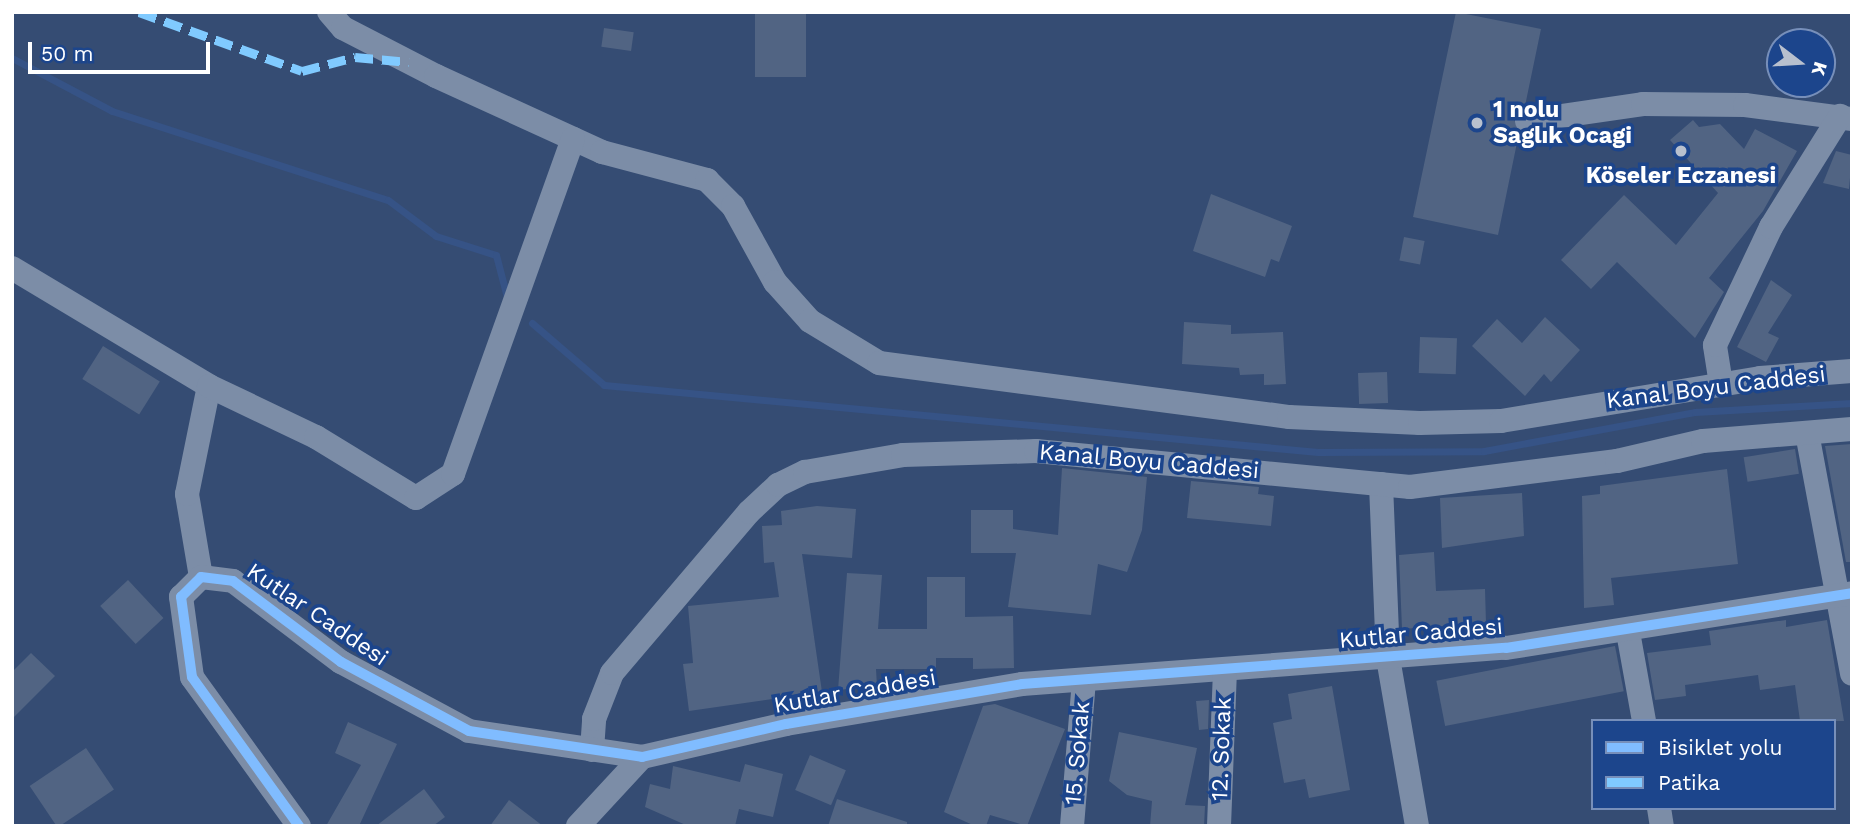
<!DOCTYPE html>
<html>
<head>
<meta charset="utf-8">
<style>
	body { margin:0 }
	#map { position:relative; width:1864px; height:838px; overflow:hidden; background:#354c73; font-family:"Work Sans",sans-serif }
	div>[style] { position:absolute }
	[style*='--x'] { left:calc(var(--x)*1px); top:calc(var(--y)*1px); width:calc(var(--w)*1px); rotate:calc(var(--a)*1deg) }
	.stream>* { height:7px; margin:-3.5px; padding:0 3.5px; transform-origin:3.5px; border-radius:3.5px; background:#365386 }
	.building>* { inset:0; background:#516483; transform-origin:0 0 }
	.minor>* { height:24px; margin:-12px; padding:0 12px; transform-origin:12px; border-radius:12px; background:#7c8da7 }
	.quiet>* { height:9px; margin-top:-4.5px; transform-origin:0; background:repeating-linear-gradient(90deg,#80caff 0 18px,transparent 0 27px) }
	.cycleway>* { height:10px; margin:-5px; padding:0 5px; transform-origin:5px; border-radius:5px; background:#80bcff }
	.dots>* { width:19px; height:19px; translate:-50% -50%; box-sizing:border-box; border:4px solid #1c458c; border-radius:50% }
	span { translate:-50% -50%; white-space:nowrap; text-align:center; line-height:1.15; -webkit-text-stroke:7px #1c458c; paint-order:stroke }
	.poi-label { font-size:23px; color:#fff; font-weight:700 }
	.left { translate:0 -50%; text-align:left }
	.street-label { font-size:23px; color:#fff }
	.frame { position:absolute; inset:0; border:14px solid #fff; pointer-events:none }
	.legend { position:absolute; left:1591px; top:719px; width:245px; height:91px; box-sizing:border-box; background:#1c458c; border:2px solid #778fba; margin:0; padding:9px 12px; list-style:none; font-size:21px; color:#fff }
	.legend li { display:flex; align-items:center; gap:14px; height:35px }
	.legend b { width:35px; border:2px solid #778fba }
	.north { position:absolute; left:1766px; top:28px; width:70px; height:70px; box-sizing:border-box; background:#1c458c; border:2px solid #778fba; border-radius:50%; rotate:107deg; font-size:19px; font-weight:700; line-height:28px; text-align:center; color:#fff }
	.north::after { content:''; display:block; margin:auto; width:24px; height:32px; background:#b8c0ce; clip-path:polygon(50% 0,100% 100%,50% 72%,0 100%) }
	.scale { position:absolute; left:28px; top:42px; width:182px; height:32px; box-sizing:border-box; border:4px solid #fff; border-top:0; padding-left:9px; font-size:21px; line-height:24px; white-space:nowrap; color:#fff; -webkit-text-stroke:5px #1c458c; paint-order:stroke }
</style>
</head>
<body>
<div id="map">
	<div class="stream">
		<i style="--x:12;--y:58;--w:113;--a:27.9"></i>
		<i style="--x:112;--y:111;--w:290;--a:17.9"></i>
		<i style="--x:388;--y:200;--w:60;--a:36.9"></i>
		<i style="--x:436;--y:236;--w:63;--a:17.6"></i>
		<i style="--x:496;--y:255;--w:48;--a:75.4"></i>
		<i style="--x:532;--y:323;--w:95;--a:40.7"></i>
		<i style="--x:604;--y:385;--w:717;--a:5.36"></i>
		<i style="--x:1318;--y:452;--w:166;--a:-0.3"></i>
		<i style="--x:1484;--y:451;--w:215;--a:-10.5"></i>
		<i style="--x:1695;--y:412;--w:157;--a:-3.3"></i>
	</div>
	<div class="building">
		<i style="left:755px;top:12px;width:51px;height:65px"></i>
		<i style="clip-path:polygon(1456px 12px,1541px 29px,1525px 106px,1513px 116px,1519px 133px,1498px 235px,1413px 217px)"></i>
		<i style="left:604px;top:28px;width:30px;height:19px;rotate:8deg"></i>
		<i style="clip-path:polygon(1693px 120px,1699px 127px,1720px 124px,1744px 149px,1755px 129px,1797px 151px,1763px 211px,1709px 278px,1724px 292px,1695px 338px,1617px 262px,1591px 289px,1561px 260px,1624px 195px,1676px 245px,1718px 193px,1670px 140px)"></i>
		<i style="clip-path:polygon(1836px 151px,1852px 155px,1849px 189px,1823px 183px)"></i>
		<i style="clip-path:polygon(1211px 194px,1292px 226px,1279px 262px,1271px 259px,1265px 277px,1193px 251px)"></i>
		<i style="left:1404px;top:237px;width:21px;height:24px;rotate:11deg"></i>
		<i style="clip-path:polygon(1771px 280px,1792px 295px,1768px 333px,1779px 338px,1766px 362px,1737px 347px)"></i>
		<i style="clip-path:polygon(1545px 317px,1580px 350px,1551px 382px,1544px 374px,1525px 396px,1472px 346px,1497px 319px,1522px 343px)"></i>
		<i style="clip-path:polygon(1184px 322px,1231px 325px,1231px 334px,1283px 332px,1286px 384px,1264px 385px,1264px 374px,1240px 375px,1239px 368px,1182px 364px)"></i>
		<i style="left:1420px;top:337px;width:37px;height:36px;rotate:2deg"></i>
		<i style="left:103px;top:346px;width:67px;height:39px;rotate:32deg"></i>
		<i style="left:1387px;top:372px;width:31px;height:29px;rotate:88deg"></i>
		<i style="clip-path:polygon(1852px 444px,1852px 562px,1846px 562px,1825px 446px)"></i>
		<i style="left:1795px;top:449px;width:25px;height:52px;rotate:81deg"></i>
		<i style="clip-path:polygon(1062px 468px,1147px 477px,1142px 530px,1127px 572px,1098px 564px,1091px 615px,1008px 607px,1016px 553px,971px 553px,971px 510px,1013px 510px,1013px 529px,1058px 535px)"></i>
		<i style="clip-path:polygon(1727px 469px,1738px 564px,1611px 578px,1614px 605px,1584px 608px,1582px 496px,1600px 494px,1600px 486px)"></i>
		<i style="clip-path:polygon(1191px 481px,1259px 487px,1258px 494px,1274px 496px,1271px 526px,1187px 518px)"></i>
		<i style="clip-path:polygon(1522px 493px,1524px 536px,1442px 548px,1440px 498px)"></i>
		<i style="clip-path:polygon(817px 506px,856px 509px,852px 558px,802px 554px,822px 692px,689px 711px,683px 664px,693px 663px,688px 606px,779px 597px,774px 562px,764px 563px,762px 526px,782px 525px,781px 511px)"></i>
		<i style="clip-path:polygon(1434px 552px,1436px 591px,1485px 589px,1486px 623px,1402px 629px,1399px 555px)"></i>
		<i style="clip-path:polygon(847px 573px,882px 575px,878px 629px,927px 629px,927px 577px,965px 577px,965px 617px,1013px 616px,1014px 668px,973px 669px,973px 658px,936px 658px,936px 669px,876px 669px,877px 686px,838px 690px)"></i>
		<i style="left:128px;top:580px;width:52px;height:38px;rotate:47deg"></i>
		<i style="clip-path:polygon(1786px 620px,1786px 627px,1827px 620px,1844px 721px,1800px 721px,1795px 685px,1760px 690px,1758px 675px,1685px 685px,1686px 696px,1655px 700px,1647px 653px,1711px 645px,1709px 631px)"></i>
		<i style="left:1615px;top:646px;width:46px;height:182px;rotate:79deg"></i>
		<i style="clip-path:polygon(31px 653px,55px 676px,12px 719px,12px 672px)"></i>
		<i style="clip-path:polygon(1332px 686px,1350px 790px,1309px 798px,1305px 779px,1284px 783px,1273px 723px,1292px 719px,1288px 694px)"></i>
		<i style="clip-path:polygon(1209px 700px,1208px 729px,1199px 730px,1196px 701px)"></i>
		<i style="clip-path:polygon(995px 704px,1065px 729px,1027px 826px,990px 815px,986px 826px,975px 826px,944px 812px,983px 706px)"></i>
		<i style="clip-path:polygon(348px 722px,397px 744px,359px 826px,326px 826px,361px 765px,335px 753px)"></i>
		<i style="clip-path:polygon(1119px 732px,1197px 748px,1185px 805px,1205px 806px,1204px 826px,1150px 826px,1152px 801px,1127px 795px,1109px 781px)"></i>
		<i style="left:86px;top:748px;width:50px;height:68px;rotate:56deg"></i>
		<i style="left:810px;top:755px;width:39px;height:38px;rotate:23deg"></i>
		<i style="clip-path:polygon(745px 764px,783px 774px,773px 817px,739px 809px,735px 826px,688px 826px,645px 807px,650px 784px,670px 789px,673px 766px,740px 782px)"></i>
		<i style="clip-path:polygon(424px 789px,445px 817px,433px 826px,376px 826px)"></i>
		<i style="clip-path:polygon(837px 799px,907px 822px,907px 826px,828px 826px)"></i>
		<i style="clip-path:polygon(509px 800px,543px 826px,490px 826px)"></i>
	</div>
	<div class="minor">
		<i style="--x:329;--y:12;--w:21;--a:49"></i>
		<i style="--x:343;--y:28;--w:105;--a:27.3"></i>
		<i style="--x:436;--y:76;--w:183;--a:24.6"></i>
		<i style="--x:602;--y:152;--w:109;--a:14.9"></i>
		<i style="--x:707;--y:180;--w:37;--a:45"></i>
		<i style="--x:733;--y:206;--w:87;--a:61.1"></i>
		<i style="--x:775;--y:282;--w:52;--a:48.1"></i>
		<i style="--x:810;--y:321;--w:81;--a:31.3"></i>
		<i style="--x:879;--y:363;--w:414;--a:7.5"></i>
		<i style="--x:1289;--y:417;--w:131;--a:2.6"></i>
		<i style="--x:1420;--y:423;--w:81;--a:-1.4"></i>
		<i style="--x:1501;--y:421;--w:263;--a:-9.4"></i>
		<i style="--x:1760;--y:378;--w:92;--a:-4.4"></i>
		<i style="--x:1527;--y:121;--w:117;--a:-8.3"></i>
		<i style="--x:1643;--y:104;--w:102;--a:0.6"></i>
		<i style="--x:1745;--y:105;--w:108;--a:7.5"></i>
		<i style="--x:12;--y:268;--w:230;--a:30.9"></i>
		<i style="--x:1721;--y:384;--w:39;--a:-99"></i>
		<i style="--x:1715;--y:345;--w:131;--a:-64.6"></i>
		<i style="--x:1771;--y:227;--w:131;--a:-58.1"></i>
		<i style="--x:1807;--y:433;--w:245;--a:79.4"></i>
		<i style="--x:1381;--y:484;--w:174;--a:87.7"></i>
		<i style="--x:1388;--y:658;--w:170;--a:80.2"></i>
		<i style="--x:201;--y:577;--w:84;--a:-99.6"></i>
		<i style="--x:187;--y:494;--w:110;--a:-78.5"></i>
		<i style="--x:209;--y:386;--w:119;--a:25.5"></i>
		<i style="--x:316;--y:437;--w:117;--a:31.4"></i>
		<i style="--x:416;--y:498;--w:44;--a:-33"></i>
		<i style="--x:453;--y:474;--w:356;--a:-70.3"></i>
		<i style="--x:1628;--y:632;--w:90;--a:79.8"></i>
		<i style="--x:592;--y:750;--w:31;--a:-86"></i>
		<i style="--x:594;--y:719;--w:49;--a:-68.6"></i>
		<i style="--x:612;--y:673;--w:211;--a:-49.6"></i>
		<i style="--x:749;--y:512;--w:40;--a:-43"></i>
		<i style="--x:778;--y:485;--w:30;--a:-26"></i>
		<i style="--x:805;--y:472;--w:99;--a:-9.8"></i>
		<i style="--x:903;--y:455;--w:133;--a:-1.7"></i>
		<i style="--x:1036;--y:451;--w:376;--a:5.5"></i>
		<i style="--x:1410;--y:487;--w:209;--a:-7.2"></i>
		<i style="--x:1617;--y:461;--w:88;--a:-13.1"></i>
		<i style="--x:1703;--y:441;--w:149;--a:-4.6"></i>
		<i style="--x:1659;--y:808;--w:18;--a:81"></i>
		<i style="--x:299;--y:826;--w:183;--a:-125.7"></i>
		<i style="--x:192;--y:677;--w:81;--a:-97.8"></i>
		<i style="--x:181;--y:597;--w:28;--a:-45"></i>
		<i style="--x:201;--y:577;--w:32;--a:7"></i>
		<i style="--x:233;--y:581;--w:135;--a:36.9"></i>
		<i style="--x:341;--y:662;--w:145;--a:28.3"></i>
		<i style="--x:469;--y:731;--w:175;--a:8.5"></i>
		<i style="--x:642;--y:757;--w:148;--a:-12.9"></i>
		<i style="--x:786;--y:724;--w:239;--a:-9.6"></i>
		<i style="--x:1022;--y:684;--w:485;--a:-4.3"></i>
		<i style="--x:1506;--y:648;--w:350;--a:-9"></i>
		<i style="--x:578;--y:826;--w:94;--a:-47.2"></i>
		<i style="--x:1072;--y:826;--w:145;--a:-85.3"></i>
		<i style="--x:1219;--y:826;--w:154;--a:-87.8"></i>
	</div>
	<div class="quiet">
		<i style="--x:139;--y:12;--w:173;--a:19.9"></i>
		<i style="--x:302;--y:71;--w:55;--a:-14.8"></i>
		<i style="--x:355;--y:57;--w:54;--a:5.3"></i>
	</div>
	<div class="cycleway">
		<i style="--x:299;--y:826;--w:183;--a:-125.7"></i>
		<i style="--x:192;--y:677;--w:81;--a:-97.8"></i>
		<i style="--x:181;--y:597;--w:28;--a:-45"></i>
		<i style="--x:201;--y:577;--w:32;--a:7"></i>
		<i style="--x:233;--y:581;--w:135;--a:36.9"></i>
		<i style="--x:341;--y:662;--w:145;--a:28.3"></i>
		<i style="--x:469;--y:731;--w:175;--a:8.5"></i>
		<i style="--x:642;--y:757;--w:148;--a:-12.9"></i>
		<i style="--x:786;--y:724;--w:239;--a:-9.6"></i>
		<i style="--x:1022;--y:684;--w:485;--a:-4.3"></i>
		<i style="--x:1506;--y:648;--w:350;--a:-9"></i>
	</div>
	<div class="dots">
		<i style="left:1477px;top:123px;background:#b8c0ce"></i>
		<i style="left:1681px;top:151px;background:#b8c0ce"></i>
	</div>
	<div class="poi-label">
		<span class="left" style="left:1493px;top:123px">1 nolu<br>Saglık Ocagi</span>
		<span style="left:1681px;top:176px">Köseler Eczanesi</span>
	</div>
	<div class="street-label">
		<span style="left:1716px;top:388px;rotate:-7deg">Kanal Boyu Caddesi</span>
		<span style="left:1149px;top:462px;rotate:5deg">Kanal Boyu Caddesi</span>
		<span style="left:317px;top:615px;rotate:34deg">Kutlar Caddesi</span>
		<span style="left:1421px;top:634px;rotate:-5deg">Kutlar Caddesi</span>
		<span style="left:855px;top:692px;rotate:-10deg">Kutlar Caddesi</span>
		<span style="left:1222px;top:749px;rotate:-88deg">12. Sokak</span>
		<span style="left:1078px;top:753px;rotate:-85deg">15. Sokak</span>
	</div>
	<div class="frame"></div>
	<ul class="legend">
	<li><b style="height:9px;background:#80bcff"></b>Bisiklet yolu</li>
	<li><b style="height:9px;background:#80caff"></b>Patika</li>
	</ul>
	<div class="north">K</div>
	<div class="scale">50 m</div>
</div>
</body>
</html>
